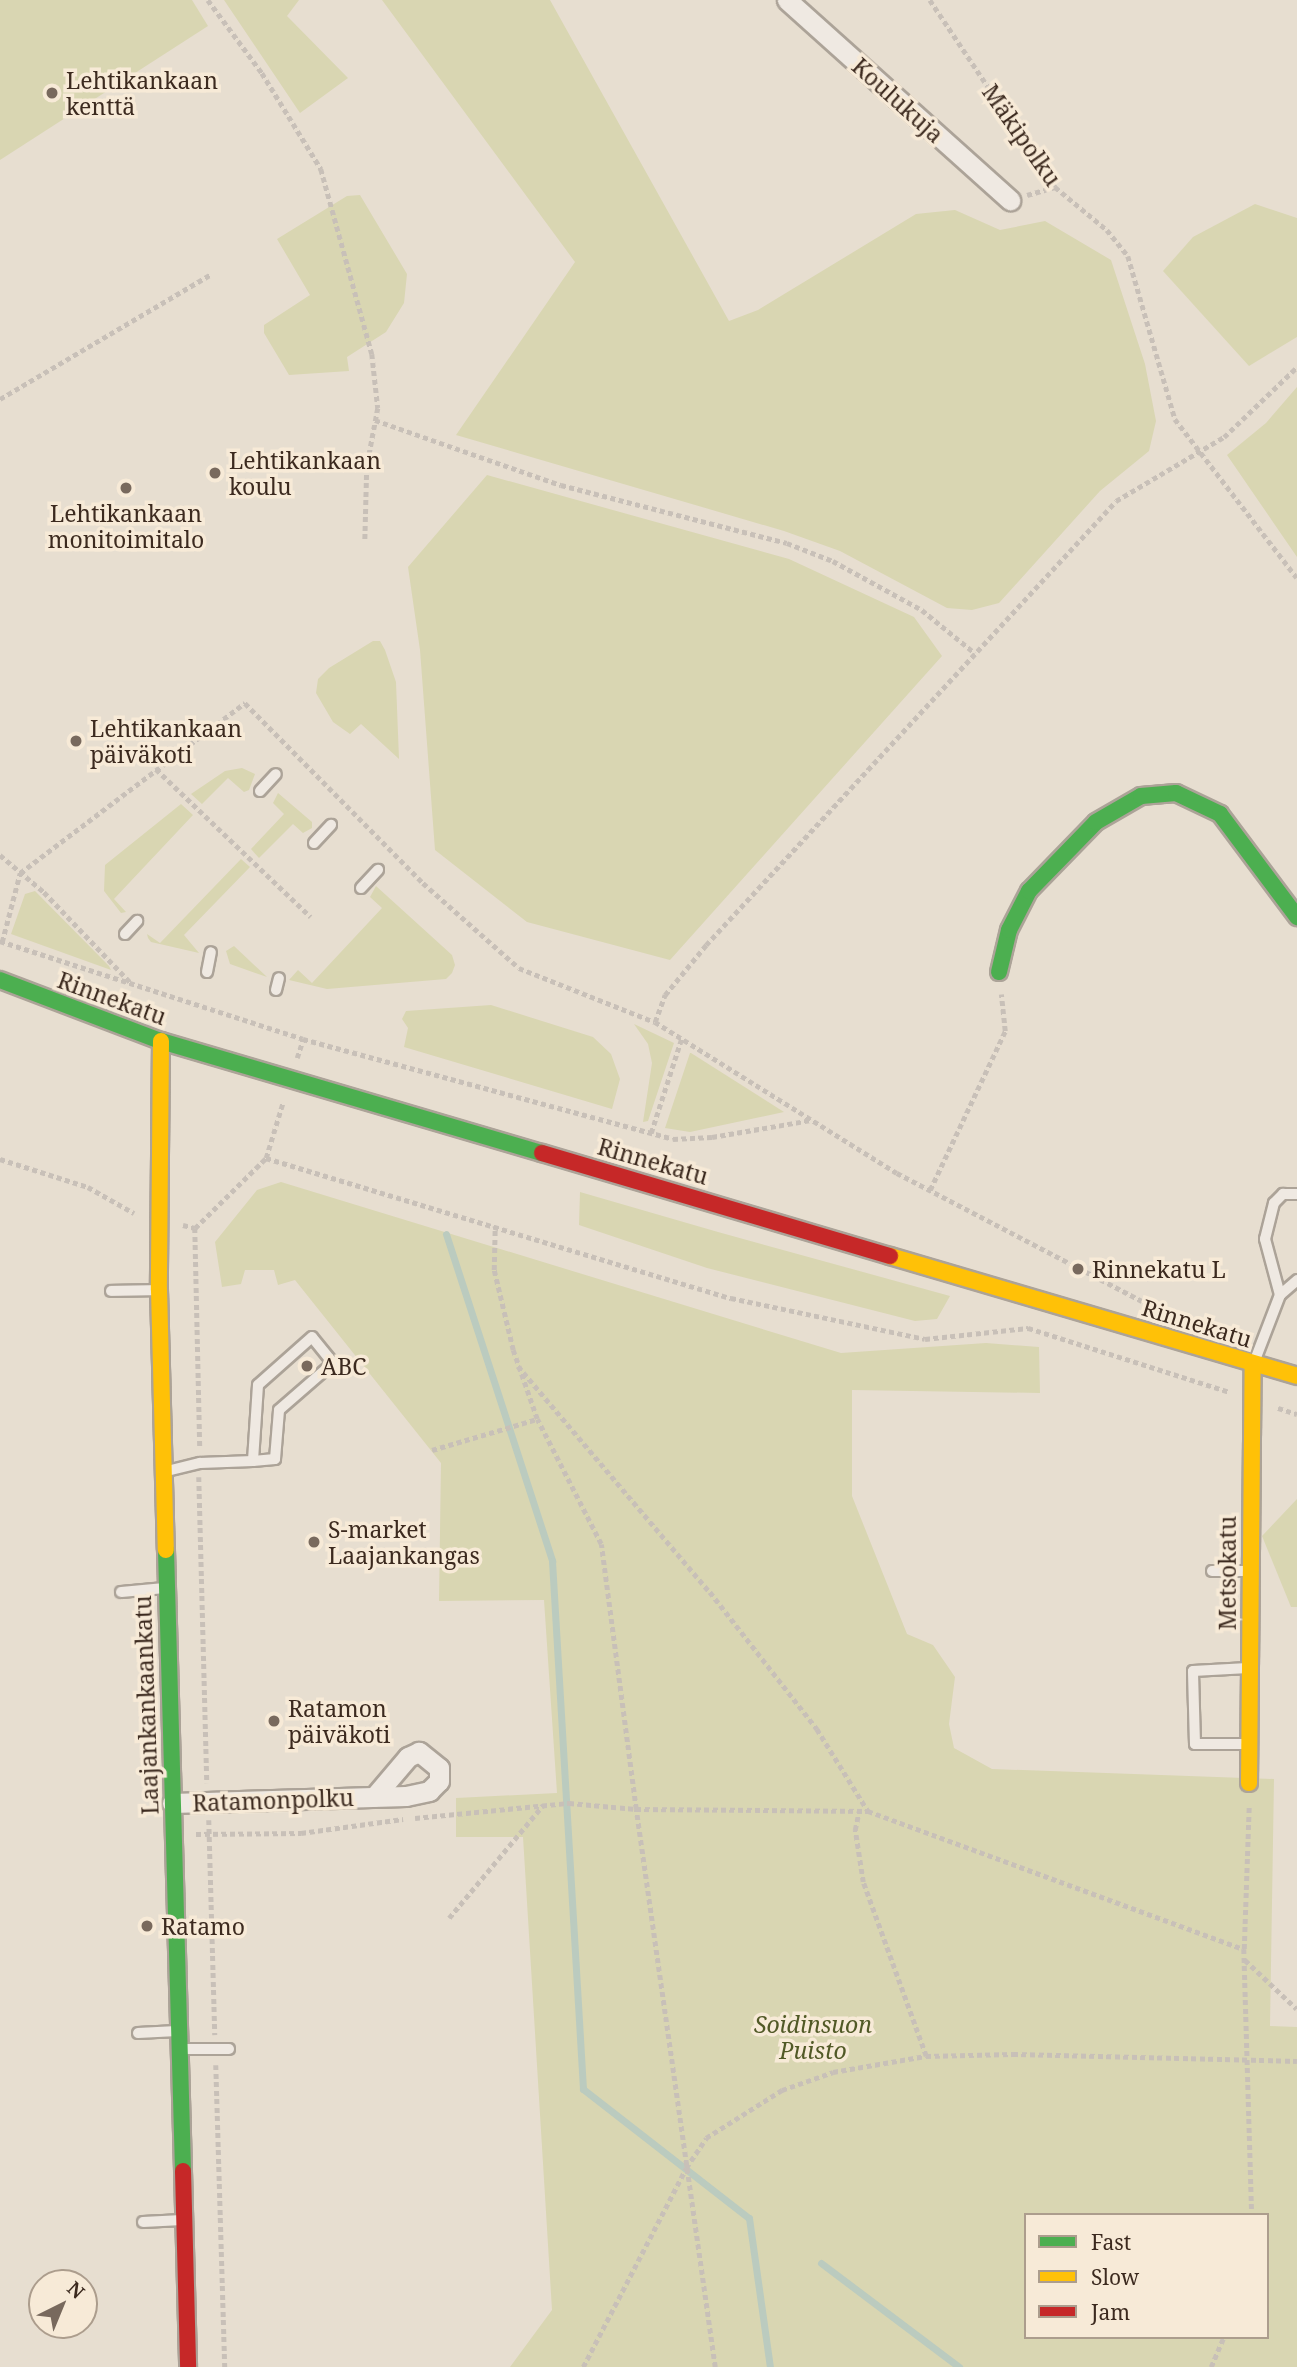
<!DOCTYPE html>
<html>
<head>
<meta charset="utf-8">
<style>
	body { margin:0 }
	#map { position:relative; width:1297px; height:2367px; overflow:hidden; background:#e7ded0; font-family:"Noto Serif",serif }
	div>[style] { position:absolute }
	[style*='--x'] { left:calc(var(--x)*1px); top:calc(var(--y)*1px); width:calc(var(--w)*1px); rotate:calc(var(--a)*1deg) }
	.green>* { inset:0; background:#d9d6b2 }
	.stream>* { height:7px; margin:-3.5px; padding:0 3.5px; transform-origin:3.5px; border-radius:3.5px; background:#bbcbbf }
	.path>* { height:4.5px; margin-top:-2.25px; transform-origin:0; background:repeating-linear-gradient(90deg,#c8c0b8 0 5px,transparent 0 8.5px) }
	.roads { filter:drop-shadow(2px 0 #aca398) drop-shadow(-2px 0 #aca398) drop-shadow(0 2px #aca398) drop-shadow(0 -2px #aca398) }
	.lane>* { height:10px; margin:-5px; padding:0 5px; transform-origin:5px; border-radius:5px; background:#efe9e2 }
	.street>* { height:19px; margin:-9.5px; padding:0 9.5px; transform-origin:9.5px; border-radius:9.5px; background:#efe9e2 }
	.fast>* { height:16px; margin:-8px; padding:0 8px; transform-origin:8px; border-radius:8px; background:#4caf50 }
	.slow>* { height:16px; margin:-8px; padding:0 8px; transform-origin:8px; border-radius:8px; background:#ffc107 }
	.jam>* { height:16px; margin:-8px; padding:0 8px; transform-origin:8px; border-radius:8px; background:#c62828 }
	.dots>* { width:19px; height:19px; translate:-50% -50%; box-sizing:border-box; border:4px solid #f7ead7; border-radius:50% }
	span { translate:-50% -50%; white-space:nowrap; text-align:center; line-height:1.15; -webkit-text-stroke:7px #f7ead7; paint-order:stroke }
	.poi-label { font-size:23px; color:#3c2a1f }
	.left { translate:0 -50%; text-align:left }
	.street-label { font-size:23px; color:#3c2a1f }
	.park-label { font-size:23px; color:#515926; font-style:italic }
	.legend { position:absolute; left:1024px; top:2213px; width:245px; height:126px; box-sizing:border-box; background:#f7ead7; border:2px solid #ac9d8d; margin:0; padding:9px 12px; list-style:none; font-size:21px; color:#3c2a1f }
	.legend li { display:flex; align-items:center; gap:14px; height:35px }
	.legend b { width:35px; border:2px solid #ac9d8d }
	.north { position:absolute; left:28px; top:2269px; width:70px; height:70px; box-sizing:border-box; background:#f7ead7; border:2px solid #ac9d8d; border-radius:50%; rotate:43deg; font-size:19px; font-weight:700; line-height:28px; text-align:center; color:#3c2a1f }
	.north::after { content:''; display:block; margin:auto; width:24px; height:32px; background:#78695d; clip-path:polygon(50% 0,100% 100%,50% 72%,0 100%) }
</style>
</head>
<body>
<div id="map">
	<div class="green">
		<i style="clip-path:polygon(0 0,192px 0,208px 26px,0 160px)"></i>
		<i style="clip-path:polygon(224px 0,299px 0,287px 16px,348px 78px,300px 113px)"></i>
		<i style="clip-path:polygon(382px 0,550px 0,729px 321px,758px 310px,916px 214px,955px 210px,1000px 230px,1045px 221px,1111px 260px,1145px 364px,1156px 421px,1149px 451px,1100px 491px,999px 603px,972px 610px,947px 608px,840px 551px,784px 531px,456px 435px,575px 262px)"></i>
		<i style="clip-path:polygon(360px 195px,407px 274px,404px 303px,386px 332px,347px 357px,349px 371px,289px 375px,264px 333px,264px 325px,310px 295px,277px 239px,347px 196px)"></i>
		<i style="clip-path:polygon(1255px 204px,1297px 218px,1297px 337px,1249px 366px,1163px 271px,1193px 237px)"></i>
		<i style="clip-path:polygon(1297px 387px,1297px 557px,1227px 455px,1266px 423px)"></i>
		<i style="clip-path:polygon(487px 475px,789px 559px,914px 617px,942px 656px,670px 960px,527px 922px,435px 850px,420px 650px,408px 567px)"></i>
		<i style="clip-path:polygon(373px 641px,380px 641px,385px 650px,396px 682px,399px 759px,361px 724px,350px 734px,333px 722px,316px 693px,318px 679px,329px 668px)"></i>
		<i style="clip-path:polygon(242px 768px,255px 774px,249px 790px,244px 792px,228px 778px,202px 804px,191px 794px,225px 771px)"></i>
		<i style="clip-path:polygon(278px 793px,312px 822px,312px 828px,303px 833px,293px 824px,259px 858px,251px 849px,284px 814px,273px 803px)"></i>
		<i style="clip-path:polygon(181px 804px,193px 815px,114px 899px,126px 912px,121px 913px,104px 891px,105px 865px)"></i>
		<i style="clip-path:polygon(241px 859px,250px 867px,184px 935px,199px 953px,151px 942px,148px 938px,147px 934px,160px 943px)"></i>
		<i style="clip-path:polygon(376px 886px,452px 955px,455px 965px,452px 973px,446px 979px,327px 989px,289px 980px,298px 970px,312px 983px,382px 908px,370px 897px)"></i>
		<i style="clip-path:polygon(35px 891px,109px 966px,111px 970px,11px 934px,25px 894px)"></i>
		<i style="clip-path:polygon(234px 946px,267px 977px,230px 964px,226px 951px)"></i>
		<i style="clip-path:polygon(491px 1005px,593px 1037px,611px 1054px,620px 1079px,612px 1109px,404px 1047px,408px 1028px,402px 1019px,406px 1011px)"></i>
		<i style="clip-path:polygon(634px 1024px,674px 1043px,648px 1121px,643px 1122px,652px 1063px,648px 1044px)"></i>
		<i style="clip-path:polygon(690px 1053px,691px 1053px,784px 1112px,690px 1132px,665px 1128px)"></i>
		<i style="clip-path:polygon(evenodd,281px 1182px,841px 1353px,986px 1343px,1039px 1347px,1040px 1393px,852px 1390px,852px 1496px,907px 1634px,933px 1645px,955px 1677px,949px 1724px,954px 1748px,992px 1769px,1274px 1779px,1270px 2026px,1297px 2027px,1297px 2367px,510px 2367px,552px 2310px,523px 1837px,456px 1837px,456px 1798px,557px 1793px,544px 1600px,439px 1601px,441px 1463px,295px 1280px,278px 1285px,274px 1270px,245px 1270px,241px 1284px,222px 1287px,215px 1242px,257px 1190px,281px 1182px,1026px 2215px,1267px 2215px,1267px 2337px,1026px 2337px,1026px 2215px)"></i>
		<i style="clip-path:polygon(580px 1192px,718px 1232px,950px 1296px,937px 1319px,915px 1321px,707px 1268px,579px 1225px)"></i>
		<i style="clip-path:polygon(1297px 1499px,1297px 1607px,1291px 1607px,1262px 1536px)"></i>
	</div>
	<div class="stream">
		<i style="--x:446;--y:1234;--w:344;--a:72"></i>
		<i style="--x:552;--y:1561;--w:529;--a:86.64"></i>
		<i style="--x:583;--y:2089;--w:210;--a:37.9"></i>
		<i style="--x:749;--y:2218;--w:150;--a:82"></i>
		<i style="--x:821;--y:2263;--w:173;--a:37"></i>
	</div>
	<div class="path">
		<i style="--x:208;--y:0;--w:91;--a:53.5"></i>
		<i style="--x:262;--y:73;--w:113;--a:58.4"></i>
		<i style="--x:321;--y:169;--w:192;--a:74.6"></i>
		<i style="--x:372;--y:354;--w:54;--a:83.7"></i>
		<i style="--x:378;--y:408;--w:59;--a:100.7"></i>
		<i style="--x:367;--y:466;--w:74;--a:91.5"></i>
		<i style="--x:930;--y:0;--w:225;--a:56.2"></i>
		<i style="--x:1055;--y:187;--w:67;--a:39.6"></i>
		<i style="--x:1107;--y:230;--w:33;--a:51"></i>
		<i style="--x:1128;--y:256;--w:170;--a:73.9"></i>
		<i style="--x:1175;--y:419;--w:200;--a:52.5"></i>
		<i style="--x:1027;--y:195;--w:29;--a:-16"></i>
		<i style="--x:0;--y:399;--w:245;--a:-30.6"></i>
		<i style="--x:375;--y:420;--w:197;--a:19.3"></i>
		<i style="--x:561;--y:485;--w:233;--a:14.4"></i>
		<i style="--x:787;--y:543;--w:49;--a:21.4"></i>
		<i style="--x:833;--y:561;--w:102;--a:28.8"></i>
		<i style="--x:922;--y:610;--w:68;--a:39.1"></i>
		<i style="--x:156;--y:769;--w:214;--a:43.7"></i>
		<i style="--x:0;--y:855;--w:57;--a:40.1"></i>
		<i style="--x:44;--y:892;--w:127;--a:46.3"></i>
		<i style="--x:0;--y:941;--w:318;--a:17.9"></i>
		<i style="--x:303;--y:1039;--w:383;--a:15.1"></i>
		<i style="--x:673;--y:1139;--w:39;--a:-3"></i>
		<i style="--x:712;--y:1137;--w:100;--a:-9.7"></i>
		<i style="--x:2;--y:942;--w:71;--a:-75.4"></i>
		<i style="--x:20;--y:873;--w:282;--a:-37.1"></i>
		<i style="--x:245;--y:703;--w:253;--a:45.3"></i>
		<i style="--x:423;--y:883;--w:128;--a:41.5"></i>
		<i style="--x:519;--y:968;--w:146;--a:21.7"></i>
		<i style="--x:655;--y:1022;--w:285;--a:32"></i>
		<i style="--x:897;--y:1173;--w:283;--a:27.6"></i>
		<i style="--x:655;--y:1022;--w:29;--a:-70"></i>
		<i style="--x:665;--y:995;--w:65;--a:-50.6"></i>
		<i style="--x:706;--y:945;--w:604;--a:-47.28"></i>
		<i style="--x:1116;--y:501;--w:126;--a:-30.7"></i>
		<i style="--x:1224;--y:437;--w:101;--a:-43.8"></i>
		<i style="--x:297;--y:1058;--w:20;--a:-72"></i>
		<i style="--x:651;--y:1133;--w:101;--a:-72.1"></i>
		<i style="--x:266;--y:1158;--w:486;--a:16.8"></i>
		<i style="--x:731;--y:1298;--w:198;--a:11.9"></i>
		<i style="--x:925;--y:1339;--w:104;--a:-6.1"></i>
		<i style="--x:1028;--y:1328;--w:212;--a:17.6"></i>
		<i style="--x:0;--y:1159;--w:92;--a:17.7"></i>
		<i style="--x:88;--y:1187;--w:53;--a:29.5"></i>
		<i style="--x:930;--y:1190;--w:176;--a:-64.7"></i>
		<i style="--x:1005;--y:1031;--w:37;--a:-96"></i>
		<i style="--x:183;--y:1225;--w:12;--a:14"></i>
		<i style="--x:195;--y:1228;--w:100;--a:-44.6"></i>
		<i style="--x:266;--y:1158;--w:59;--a:-73.1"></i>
		<i style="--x:195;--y:1228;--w:220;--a:88.7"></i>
		<i style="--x:518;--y:1366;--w:297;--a:49.7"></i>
		<i style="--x:710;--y:1592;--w:174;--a:52"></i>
		<i style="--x:817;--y:1729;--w:97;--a:58.1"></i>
		<i style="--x:868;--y:1811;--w:401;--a:20.2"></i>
		<i style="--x:1244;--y:1949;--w:144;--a:-88"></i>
		<i style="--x:1278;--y:1408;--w:20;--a:18"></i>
		<i style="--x:432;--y:1450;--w:109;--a:-16.4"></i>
		<i style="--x:199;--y:1477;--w:306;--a:88.5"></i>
		<i style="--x:415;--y:1818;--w:155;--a:-5.6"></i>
		<i style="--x:569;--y:1803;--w:67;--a:5.1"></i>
		<i style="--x:636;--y:1809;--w:267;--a:-97.5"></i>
		<i style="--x:601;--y:1544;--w:140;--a:-117.1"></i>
		<i style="--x:537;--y:1419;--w:73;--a:-109.2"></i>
		<i style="--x:513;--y:1350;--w:82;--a:-103.4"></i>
		<i style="--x:494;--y:1270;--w:44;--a:-88.7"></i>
		<i style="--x:209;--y:1820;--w:215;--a:88.4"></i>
		<i style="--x:196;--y:1834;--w:105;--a:-0.5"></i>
		<i style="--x:301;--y:1833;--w:103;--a:-7.8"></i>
		<i style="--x:449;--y:1918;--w:147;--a:-50.2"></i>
		<i style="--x:1244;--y:1949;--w:266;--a:88.3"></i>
		<i style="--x:1245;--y:1960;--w:71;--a:43.3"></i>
		<i style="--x:926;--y:2056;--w:87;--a:-1.3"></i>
		<i style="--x:1013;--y:2054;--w:284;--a:1.4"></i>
		<i style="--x:216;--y:2065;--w:302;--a:88.3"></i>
		<i style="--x:583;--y:2367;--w:224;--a:-62.6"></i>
		<i style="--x:686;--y:2168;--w:36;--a:-56"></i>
		<i style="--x:706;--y:2138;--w:90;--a:-32.3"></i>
		<i style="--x:782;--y:2090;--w:54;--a:-19.4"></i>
		<i style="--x:833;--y:2072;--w:94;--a:-9.8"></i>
		<i style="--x:926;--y:2056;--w:185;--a:-109.9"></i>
		<i style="--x:863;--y:1882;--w:53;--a:-98.7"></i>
		<i style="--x:855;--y:1830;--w:19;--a:-78"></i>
		<i style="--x:715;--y:2367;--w:564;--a:-98.06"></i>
		<i style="--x:636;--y:1809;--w:232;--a:0.5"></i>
		<i style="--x:1211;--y:2367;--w:33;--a:-67"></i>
	</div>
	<div class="roads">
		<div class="lane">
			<i style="--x:260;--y:791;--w:23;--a:-47"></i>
			<i style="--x:314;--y:843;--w:25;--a:-47"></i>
			<i style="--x:361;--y:888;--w:25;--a:-47"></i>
			<i style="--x:125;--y:934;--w:18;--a:-47"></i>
			<i style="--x:207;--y:972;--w:20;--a:-79"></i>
			<i style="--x:276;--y:990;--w:12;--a:-76"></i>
			<i style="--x:111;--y:1291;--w:47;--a:-1.2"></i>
			<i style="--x:1280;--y:1295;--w:23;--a:-41"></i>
			<i style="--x:1255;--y:1360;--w:70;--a:-69"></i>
			<i style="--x:1280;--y:1295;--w:58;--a:-105"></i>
			<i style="--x:1265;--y:1239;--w:37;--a:-76"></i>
			<i style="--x:1274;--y:1203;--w:13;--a:-45"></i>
			<i style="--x:1283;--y:1194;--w:14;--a:0"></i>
			<i style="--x:167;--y:1471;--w:34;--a:-14"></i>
			<i style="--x:200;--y:1463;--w:53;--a:-2.2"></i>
			<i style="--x:253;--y:1461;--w:22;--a:-5"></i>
			<i style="--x:275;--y:1459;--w:49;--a:-85.3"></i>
			<i style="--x:279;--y:1410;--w:72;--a:-41"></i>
			<i style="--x:333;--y:1363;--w:33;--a:-129"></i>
			<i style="--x:312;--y:1337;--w:72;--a:138.4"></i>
			<i style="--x:258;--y:1385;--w:76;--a:93.8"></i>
			<i style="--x:1212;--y:1571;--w:37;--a:0"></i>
			<i style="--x:121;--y:1592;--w:44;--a:-5.2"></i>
			<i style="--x:1248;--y:1744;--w:53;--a:180"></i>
			<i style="--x:1195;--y:1744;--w:73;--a:-91.6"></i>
			<i style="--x:1193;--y:1671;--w:55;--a:-3.1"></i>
			<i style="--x:138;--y:2033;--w:39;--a:-3"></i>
			<i style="--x:182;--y:2049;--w:47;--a:0"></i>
			<i style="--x:143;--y:2222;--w:39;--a:-3"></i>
		</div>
		<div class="street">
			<i style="--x:787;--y:0;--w:300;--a:41.9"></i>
			<i style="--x:172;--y:1803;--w:234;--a:-1.7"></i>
			<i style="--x:406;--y:1796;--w:24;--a:-12"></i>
			<i style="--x:429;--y:1791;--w:14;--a:-45"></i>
			<i style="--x:439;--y:1781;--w:13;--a:-90"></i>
			<i style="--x:439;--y:1768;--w:26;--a:-141"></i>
			<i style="--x:419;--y:1752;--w:12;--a:156"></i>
			<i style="--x:408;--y:1757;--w:52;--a:130.4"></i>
		</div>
		<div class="fast">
			<i style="--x:999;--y:972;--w:43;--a:-76.6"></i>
			<i style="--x:1009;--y:930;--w:44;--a:-62.9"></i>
			<i style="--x:1029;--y:891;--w:96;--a:-45.8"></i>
			<i style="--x:1096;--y:822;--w:52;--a:-30"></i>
			<i style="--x:1141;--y:796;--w:35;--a:-5"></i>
			<i style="--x:1176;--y:793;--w:49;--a:25.5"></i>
			<i style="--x:1220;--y:814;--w:129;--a:53.2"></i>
			<i style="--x:0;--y:980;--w:172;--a:20.8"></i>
			<i style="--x:161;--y:1041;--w:397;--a:16.4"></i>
			<i style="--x:166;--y:1550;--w:621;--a:88.43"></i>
		</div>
		<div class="slow">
			<i style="--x:161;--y:1041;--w:249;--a:90.5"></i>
			<i style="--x:159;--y:1290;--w:260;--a:88.5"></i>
			<i style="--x:890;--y:1256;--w:424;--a:16.4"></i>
			<i style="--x:1249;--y:1783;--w:419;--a:-89.5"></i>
		</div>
		<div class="jam">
			<i style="--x:542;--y:1153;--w:363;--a:16.5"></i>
			<i style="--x:183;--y:2171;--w:196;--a:88.5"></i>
		</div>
	</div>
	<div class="dots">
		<i style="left:52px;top:93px;background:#78695d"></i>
		<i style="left:215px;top:473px;background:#78695d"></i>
		<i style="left:126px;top:488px;background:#78695d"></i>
		<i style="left:76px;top:741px;background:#78695d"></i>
		<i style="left:1078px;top:1269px;background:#78695d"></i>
		<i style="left:307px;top:1366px;background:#78695d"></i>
		<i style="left:314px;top:1542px;background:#78695d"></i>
		<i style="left:274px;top:1721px;background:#78695d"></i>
		<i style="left:147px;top:1926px;background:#78695d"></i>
	</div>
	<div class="poi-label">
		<span class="left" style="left:66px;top:93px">Lehtikankaan<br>kenttä</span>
		<span class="left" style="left:229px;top:473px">Lehtikankaan<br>koulu</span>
		<span style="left:126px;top:526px">Lehtikankaan<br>monitoimitalo</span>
		<span class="left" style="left:90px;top:741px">Lehtikankaan<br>päiväkoti</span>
		<span class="left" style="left:1092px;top:1269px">Rinnekatu L</span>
		<span class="left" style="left:321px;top:1366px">ABC</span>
		<span class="left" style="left:328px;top:1542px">S-market<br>Laajankangas</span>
		<span class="left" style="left:288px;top:1721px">Ratamon<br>päiväkoti</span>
		<span class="left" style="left:161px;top:1926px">Ratamo</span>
	</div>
	<div class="street-label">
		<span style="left:898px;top:100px;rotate:42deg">Koulukuja</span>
		<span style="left:1022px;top:135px;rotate:55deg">Mäkipolku</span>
		<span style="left:112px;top:998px;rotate:20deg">Rinnekatu</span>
		<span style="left:653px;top:1161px;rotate:16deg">Rinnekatu</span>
		<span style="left:1197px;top:1323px;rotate:17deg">Rinnekatu</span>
		<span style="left:1227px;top:1573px;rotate:-90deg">Metsokatu</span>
		<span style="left:146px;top:1705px;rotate:-92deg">Laajankankaankatu</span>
		<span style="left:273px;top:1800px;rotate:-2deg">Ratamonpolku</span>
	</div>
	<div class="park-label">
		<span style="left:813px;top:2037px">Soidinsuon<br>Puisto</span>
	</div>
	<ul class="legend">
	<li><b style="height:9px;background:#4caf50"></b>Fast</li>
	<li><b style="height:9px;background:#ffc107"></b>Slow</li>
	<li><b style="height:9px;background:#c62828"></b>Jam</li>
	</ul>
	<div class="north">N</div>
</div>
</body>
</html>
